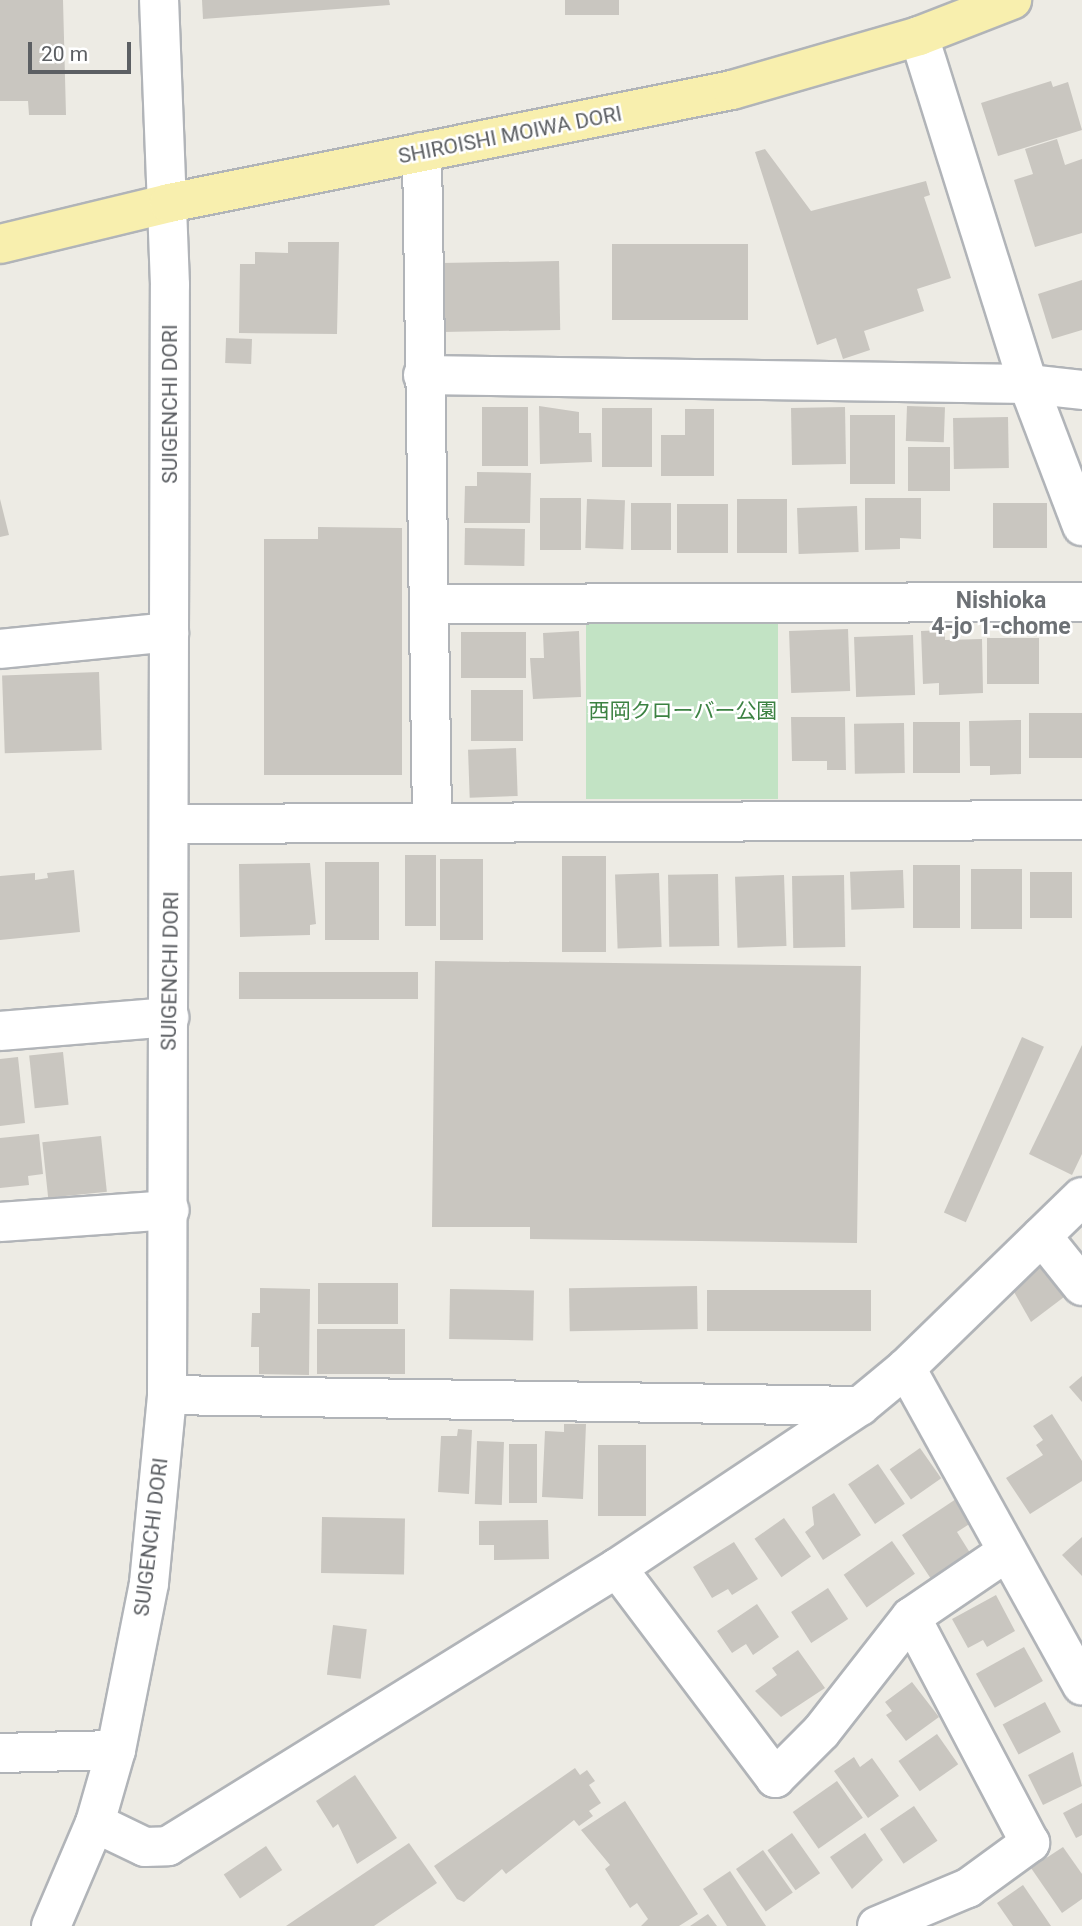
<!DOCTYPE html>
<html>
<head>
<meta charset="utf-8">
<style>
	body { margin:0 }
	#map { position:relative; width:1082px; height:1926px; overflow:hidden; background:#edebe4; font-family:Roboto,"Noto Sans JP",sans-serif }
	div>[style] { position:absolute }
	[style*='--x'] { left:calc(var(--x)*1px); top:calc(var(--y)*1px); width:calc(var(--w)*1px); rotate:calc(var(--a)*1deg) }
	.green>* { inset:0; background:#c2e3c4; transform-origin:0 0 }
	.building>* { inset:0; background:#c9c6c0; transform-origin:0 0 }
	.roads { filter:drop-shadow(2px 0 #b1b4b8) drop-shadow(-2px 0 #b1b4b8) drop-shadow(0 2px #b1b4b8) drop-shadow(0 -2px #b1b4b8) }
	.minor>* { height:38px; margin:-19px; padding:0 19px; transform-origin:19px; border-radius:19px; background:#fff }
	.major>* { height:38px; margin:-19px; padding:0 19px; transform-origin:19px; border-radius:19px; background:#f8efae }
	span { translate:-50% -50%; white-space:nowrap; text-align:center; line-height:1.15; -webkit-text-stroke:5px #fff; paint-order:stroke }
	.street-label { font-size:21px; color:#5c5f63 }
	.park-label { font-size:21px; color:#3c8242 }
	.neighbourhood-label { font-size:23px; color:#6d7175; font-weight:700 }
	.scale { position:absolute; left:28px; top:42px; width:103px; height:32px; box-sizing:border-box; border:4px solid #5c5f63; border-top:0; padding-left:9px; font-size:21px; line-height:24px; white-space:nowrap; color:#5c5f63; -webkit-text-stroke:5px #fff; paint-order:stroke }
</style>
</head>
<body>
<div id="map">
	<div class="green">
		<i style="left:778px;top:621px;width:178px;height:192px;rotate:90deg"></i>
	</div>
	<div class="building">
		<i style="clip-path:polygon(0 0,63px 0,66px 115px,29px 115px,28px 101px,0 101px)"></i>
		<i style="clip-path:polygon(202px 0,389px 0,390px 5px,203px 19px)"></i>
		<i style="left:565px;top:0;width:54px;height:15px"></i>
		<i style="clip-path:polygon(1051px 81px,1053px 87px,1068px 82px,1082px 130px,998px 156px,981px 103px)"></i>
		<i style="clip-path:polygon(1057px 139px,1065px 165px,1082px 159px,1082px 233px,1035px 247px,1014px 180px,1033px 174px,1025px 149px)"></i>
		<i style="clip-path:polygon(765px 149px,811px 211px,926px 181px,930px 195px,924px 197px,951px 278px,917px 289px,924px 311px,864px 331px,870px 350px,843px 359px,836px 338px,817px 345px,755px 152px)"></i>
		<i style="clip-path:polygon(288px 242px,339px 242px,337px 334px,239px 333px,240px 264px,255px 264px,255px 252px,288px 253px)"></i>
		<i style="left:612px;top:244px;width:136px;height:76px"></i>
		<i style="left:559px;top:261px;width:69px;height:118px;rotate:89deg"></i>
		<i style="clip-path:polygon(1082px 280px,1082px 330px,1052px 339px,1038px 294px)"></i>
		<i style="left:252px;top:339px;width:25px;height:26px;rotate:92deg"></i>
		<i style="clip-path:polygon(539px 406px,579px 412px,579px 433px,591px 433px,592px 462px,540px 464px)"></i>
		<i style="left:907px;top:406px;width:38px;height:35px;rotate:2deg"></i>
		<i style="left:482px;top:407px;width:46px;height:59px"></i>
		<i style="left:845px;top:407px;width:57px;height:54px;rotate:89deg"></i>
		<i style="left:602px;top:408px;width:50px;height:59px"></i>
		<i style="clip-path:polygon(685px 409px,714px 409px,714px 476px,661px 476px,661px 435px,685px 435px)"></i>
		<i style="left:850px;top:415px;width:45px;height:69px"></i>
		<i style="left:1008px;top:417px;width:51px;height:55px;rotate:89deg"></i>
		<i style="left:908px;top:447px;width:42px;height:44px"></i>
		<i style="clip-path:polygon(477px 472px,531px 473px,530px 523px,464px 523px,465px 486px,477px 486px)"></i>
		<i style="left:581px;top:498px;width:52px;height:41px;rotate:90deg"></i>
		<i style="clip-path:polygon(865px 498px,921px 498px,921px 539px,900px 538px,900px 549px,865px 550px)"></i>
		<i style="clip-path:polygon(0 499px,9px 535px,0 537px)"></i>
		<i style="left:587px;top:499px;width:38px;height:49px;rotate:2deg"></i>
		<i style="left:787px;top:499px;width:54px;height:50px;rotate:90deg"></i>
		<i style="left:631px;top:503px;width:40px;height:47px"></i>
		<i style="left:993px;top:503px;width:54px;height:45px"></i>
		<i style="left:677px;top:504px;width:51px;height:49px"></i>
		<i style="left:857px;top:506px;width:46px;height:60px;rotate:88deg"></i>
		<i style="clip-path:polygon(318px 527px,402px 528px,402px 775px,264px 775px,264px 539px,318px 539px)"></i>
		<i style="left:465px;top:528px;width:60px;height:37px;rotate:1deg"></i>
		<i style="left:848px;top:629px;width:62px;height:59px;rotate:88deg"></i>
		<i style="clip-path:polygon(945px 630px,945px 640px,982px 639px,983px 693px,939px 695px,939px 683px,923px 684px,921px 631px)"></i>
		<i style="clip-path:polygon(579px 631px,581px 697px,533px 699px,530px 658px,544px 658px,543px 633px)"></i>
		<i style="left:461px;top:632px;width:65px;height:46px"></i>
		<i style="left:913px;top:635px;width:60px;height:59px;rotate:88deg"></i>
		<i style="left:987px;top:638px;width:52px;height:46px"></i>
		<i style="left:99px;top:672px;width:78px;height:97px;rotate:88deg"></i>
		<i style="left:471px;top:690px;width:52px;height:51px"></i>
		<i style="left:1082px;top:713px;width:45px;height:53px;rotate:90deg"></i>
		<i style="clip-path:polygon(791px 717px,845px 717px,846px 770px,827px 770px,827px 761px,792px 761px)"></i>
		<i style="clip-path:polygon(1021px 720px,1021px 774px,990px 775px,990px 766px,970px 766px,969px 721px)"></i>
		<i style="left:960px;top:722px;width:51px;height:47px;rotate:90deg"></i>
		<i style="left:904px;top:723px;width:50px;height:50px;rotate:89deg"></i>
		<i style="left:516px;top:748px;width:48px;height:48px;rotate:88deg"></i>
		<i style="left:405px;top:855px;width:31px;height:71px"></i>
		<i style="left:562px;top:856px;width:44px;height:96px"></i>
		<i style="left:440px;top:859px;width:43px;height:81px"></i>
		<i style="left:379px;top:862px;width:78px;height:54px;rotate:90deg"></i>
		<i style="clip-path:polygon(310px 863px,316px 924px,310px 925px,310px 935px,240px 937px,239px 864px)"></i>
		<i style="left:913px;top:865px;width:47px;height:63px"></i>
		<i style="left:971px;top:869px;width:51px;height:60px"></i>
		<i style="clip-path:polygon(74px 870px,80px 932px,0 940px,0 876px,35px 873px,35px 880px,48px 878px,47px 873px)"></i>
		<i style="left:903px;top:870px;width:38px;height:53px;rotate:88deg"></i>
		<i style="left:1030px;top:872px;width:42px;height:46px"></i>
		<i style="left:659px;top:873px;width:74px;height:44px;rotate:88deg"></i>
		<i style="left:718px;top:874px;width:72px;height:50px;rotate:89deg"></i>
		<i style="left:784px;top:875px;width:71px;height:49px;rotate:88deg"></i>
		<i style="left:844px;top:875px;width:72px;height:52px;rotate:89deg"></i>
		<i style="clip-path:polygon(435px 961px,861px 966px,857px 1243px,530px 1239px,530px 1227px,432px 1227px)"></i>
		<i style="left:239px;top:972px;width:179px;height:27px"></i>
		<i style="left:1022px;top:1037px;width:24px;height:192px;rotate:24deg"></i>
		<i style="clip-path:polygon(1082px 1045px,1082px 1154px,1072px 1175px,1029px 1154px)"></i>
		<i style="left:63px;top:1052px;width:53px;height:34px;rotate:84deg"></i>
		<i style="clip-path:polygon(18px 1057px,25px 1123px,0 1126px,0 1059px)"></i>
		<i style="clip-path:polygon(39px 1134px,43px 1174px,28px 1176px,29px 1185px,0 1188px,0 1138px)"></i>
		<i style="left:101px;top:1136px;width:56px;height:59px;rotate:84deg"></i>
		<i style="clip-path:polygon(1037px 1253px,1068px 1294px,1031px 1322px,1005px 1276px)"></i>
		<i style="left:398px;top:1283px;width:41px;height:80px;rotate:90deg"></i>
		<i style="left:697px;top:1286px;width:43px;height:128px;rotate:89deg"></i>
		<i style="clip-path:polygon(260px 1288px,310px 1289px,309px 1375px,259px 1374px,259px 1347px,251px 1347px,252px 1313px,260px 1313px)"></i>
		<i style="left:450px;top:1289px;width:84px;height:50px;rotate:1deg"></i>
		<i style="left:871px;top:1290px;width:41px;height:164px;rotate:90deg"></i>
		<i style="left:317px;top:1329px;width:88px;height:45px"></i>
		<i style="clip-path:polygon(1082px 1376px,1082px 1402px,1069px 1387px)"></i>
		<i style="clip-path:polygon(1052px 1414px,1082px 1461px,1082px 1481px,1030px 1514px,1006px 1478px,1043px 1455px,1036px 1445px,1043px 1440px,1033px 1426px)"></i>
		<i style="clip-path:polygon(564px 1424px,586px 1424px,583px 1499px,542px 1497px,545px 1431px,564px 1432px)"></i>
		<i style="clip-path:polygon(458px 1429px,472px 1430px,469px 1494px,438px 1492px,441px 1436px,457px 1436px)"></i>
		<i style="left:477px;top:1441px;width:27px;height:63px;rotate:2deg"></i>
		<i style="left:509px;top:1444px;width:28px;height:59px"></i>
		<i style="left:598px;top:1445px;width:48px;height:71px"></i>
		<i style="left:920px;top:1448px;width:37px;height:37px;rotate:55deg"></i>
		<i style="left:878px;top:1464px;width:48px;height:36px;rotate:56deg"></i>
		<i style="clip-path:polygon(834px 1493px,861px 1535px,823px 1560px,805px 1532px,814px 1525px,812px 1507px)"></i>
		<i style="clip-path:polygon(956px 1499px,971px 1523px,957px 1532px,972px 1556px,933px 1582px,902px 1535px)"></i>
		<i style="left:322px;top:1517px;width:83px;height:56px;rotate:1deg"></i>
		<i style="left:784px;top:1518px;width:47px;height:36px;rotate:55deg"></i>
		<i style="clip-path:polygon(548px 1520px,549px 1559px,494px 1560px,494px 1545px,479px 1545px,479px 1521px)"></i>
		<i style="clip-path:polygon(1082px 1537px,1082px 1576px,1062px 1555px)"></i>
		<i style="left:892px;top:1541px;width:40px;height:59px;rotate:55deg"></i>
		<i style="clip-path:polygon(734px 1542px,758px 1579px,732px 1595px,728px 1589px,712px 1598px,693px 1567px)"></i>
		<i style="left:828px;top:1588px;width:37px;height:44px;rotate:57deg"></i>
		<i style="clip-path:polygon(996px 1595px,1015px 1631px,987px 1647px,983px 1640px,968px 1648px,952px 1619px)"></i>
		<i style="clip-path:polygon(757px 1604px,779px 1637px,753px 1655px,746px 1644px,732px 1653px,717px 1631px)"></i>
		<i style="left:333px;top:1625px;width:34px;height:50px;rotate:7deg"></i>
		<i style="left:1024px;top:1647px;width:39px;height:55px;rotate:61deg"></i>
		<i style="clip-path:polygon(798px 1650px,825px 1688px,781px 1717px,755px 1691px,777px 1675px,772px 1668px)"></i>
		<i style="clip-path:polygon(912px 1682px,939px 1717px,906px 1741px,886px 1715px,892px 1711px,885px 1702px)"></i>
		<i style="left:1045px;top:1702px;width:34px;height:48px;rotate:62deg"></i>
		<i style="left:937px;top:1734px;width:37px;height:47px;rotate:55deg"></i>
		<i style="clip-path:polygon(1073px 1752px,1082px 1786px,1043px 1805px,1028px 1775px)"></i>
		<i style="clip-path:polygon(854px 1757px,860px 1767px,872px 1758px,899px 1796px,868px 1818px,834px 1771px)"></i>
		<i style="clip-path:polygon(575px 1768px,580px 1775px,587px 1770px,595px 1781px,589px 1785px,601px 1803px,589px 1811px,593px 1816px,579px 1826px,574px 1820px,506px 1874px,502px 1869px,464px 1902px,457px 1899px,434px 1866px)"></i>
		<i style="clip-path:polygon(355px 1775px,397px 1838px,357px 1864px,338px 1824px,333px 1828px,316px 1801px)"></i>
		<i style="left:837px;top:1781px;width:45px;height:54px;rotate:55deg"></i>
		<i style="clip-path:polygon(625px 1801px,698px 1914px,679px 1926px,641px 1926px,648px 1919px,637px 1903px,630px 1908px,605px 1869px,610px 1865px,581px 1830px)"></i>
		<i style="clip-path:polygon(1082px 1803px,1082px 1835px,1076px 1838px,1063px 1813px)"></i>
		<i style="left:914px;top:1806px;width:42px;height:41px;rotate:56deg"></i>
		<i style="left:792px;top:1833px;width:49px;height:30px;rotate:55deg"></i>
		<i style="clip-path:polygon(865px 1833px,883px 1860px,852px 1889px,830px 1857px)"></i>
		<i style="clip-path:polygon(409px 1843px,437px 1883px,374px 1926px,286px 1926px)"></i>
		<i style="left:266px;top:1846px;width:29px;height:51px;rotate:56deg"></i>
		<i style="clip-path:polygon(1063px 1847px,1082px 1874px,1082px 1899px,1062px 1913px,1031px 1868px)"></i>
		<i style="left:763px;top:1850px;width:52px;height:33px;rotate:55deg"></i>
		<i style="clip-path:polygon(730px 1871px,766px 1926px,727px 1926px,703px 1889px)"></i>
		<i style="clip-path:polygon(1023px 1885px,1051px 1926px,1013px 1926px,997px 1903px)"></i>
		<i style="clip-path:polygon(708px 1914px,717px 1926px,690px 1926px)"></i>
	</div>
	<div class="roads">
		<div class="minor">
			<i style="--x:919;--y:36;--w:365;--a:72.6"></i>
			<i style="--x:1028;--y:384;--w:152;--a:69.2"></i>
			<i style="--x:422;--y:152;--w:670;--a:89.14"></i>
			<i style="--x:423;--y:375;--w:605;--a:0.85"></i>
			<i style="--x:1028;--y:384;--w:54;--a:6.3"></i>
			<i style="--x:431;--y:604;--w:651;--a:-0.18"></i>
			<i style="--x:0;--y:649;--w:170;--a:-5.7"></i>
			<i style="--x:172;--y:824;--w:910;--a:-0.25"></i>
			<i style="--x:0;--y:1031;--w:170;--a:-4.7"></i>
			<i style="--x:0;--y:1222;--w:170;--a:-4"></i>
			<i style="--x:1042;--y:1236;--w:64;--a:51.3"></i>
			<i style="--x:906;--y:1368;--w:363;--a:61"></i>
			<i style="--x:167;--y:1395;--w:693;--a:0.91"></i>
			<i style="--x:617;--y:1568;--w:263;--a:53"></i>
			<i style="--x:775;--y:1778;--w:65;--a:-45"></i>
			<i style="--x:821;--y:1732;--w:146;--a:-52"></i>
			<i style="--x:911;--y:1617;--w:114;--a:-34.2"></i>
			<i style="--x:0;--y:1753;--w:116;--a:-1.5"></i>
			<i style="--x:95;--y:1823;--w:55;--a:25.6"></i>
			<i style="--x:145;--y:1847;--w:23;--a:-2"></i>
			<i style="--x:168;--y:1846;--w:528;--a:-31.76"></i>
			<i style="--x:617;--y:1568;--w:292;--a:-33.7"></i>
			<i style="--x:860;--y:1406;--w:60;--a:-39.6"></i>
			<i style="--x:906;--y:1368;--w:245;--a:-44.2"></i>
			<i style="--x:51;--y:1926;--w:112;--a:-66.9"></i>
			<i style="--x:95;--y:1823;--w:76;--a:-74"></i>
			<i style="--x:116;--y:1750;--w:170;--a:-78.8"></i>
			<i style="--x:149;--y:1583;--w:189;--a:-84.5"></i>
			<i style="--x:167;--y:1395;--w:1110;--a:-89.85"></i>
			<i style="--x:170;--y:285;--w:285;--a:-92.2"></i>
			<i style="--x:877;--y:1926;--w:99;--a:-22.7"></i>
			<i style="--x:968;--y:1888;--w:77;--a:-36"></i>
			<i style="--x:1030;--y:1843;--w:255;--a:-117.8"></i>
		</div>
		<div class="major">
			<i style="--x:0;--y:244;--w:174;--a:-13.6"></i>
			<i style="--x:169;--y:203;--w:574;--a:-11.35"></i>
			<i style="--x:732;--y:90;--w:195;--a:-16.1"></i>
			<i style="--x:919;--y:36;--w:100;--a:-21.2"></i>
		</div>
	</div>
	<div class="street-label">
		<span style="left:510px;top:135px;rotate:-11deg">SHIROISHI MOIWA DORI</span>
		<span style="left:170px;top:404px;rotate:-90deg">SUIGENCHI DORI</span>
		<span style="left:170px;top:971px;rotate:-89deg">SUIGENCHI DORI</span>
		<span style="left:151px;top:1537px;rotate:-83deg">SUIGENCHI DORI</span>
	</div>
	<div class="park-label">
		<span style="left:683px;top:711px">西岡クローバー公園</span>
	</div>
	<div class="neighbourhood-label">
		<span style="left:1001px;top:614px">Nishioka<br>4-jo 1-chome</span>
	</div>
	<div class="scale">20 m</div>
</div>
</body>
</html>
